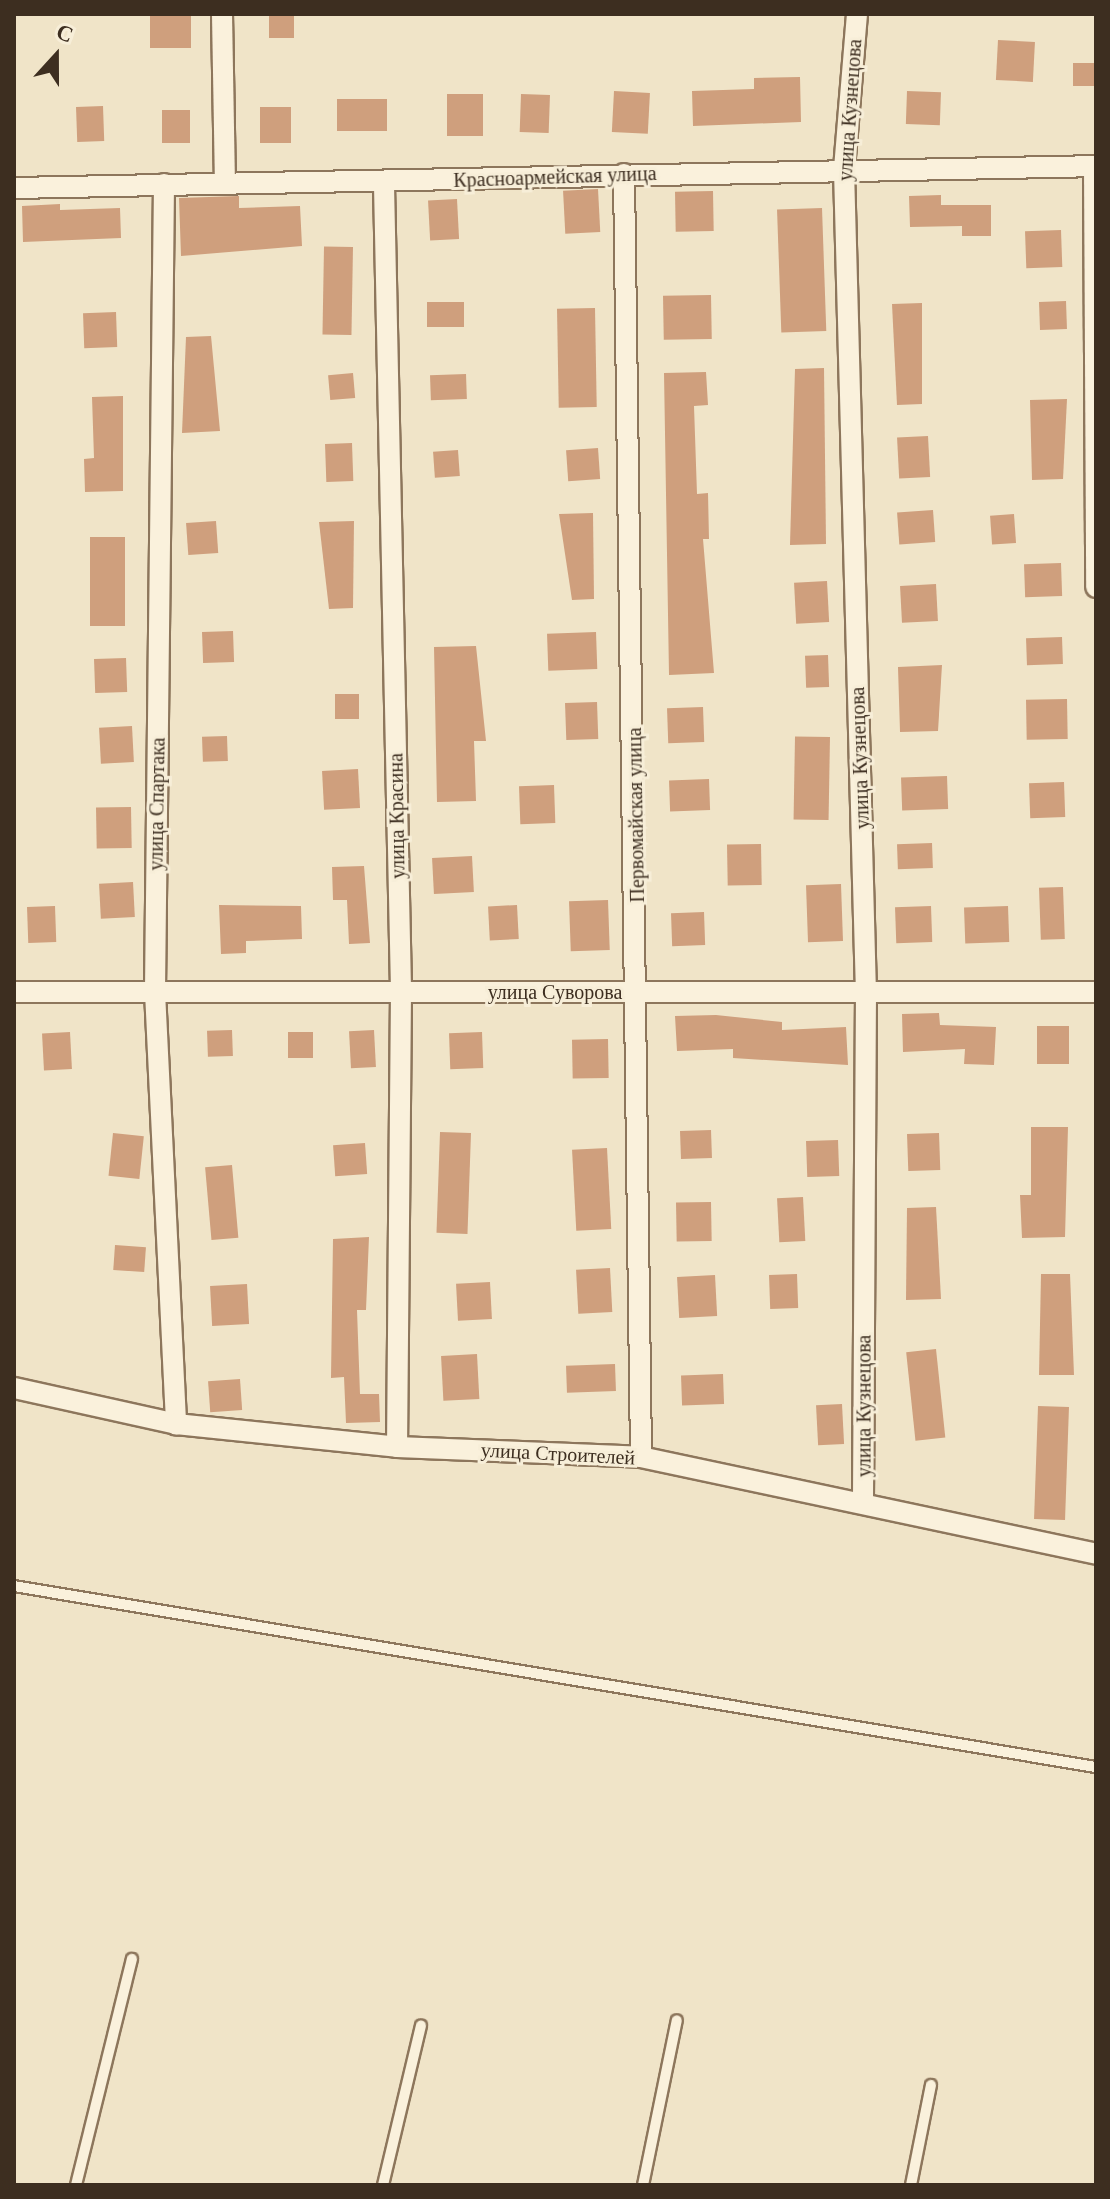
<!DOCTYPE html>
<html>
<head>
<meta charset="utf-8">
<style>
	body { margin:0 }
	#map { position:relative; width:1110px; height:2199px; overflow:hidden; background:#f0e4c8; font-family:Georgia,serif }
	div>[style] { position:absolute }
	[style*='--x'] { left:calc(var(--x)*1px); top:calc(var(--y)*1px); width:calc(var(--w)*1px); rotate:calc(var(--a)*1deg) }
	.building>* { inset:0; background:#cf9f7d; transform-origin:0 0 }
	.roads { filter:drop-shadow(2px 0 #8d765c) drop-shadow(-2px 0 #8d765c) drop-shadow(0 2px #8d765c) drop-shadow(0 -2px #8d765c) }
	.service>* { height:10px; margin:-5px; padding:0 5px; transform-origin:5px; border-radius:5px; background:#faf1dc }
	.minor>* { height:20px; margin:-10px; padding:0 10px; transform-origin:10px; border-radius:10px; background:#faf1dc }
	span { translate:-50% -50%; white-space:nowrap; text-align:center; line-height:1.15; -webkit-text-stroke:6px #f7eed8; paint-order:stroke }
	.street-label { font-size:20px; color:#3d2e20 }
	.frame { position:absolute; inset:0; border:16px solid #3d2e20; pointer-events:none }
	.north { position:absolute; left:16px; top:16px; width:80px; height:80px; -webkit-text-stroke:6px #f7eed8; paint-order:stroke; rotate:21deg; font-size:22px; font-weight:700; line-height:32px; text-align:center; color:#3d2e20 }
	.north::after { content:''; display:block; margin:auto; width:28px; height:36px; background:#3d2e20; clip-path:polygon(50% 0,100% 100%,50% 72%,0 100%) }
</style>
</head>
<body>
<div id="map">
	<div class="building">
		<i style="left:150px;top:14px;width:41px;height:34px"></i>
		<i style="left:269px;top:14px;width:25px;height:24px"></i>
		<i style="left:998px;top:40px;width:37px;height:40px;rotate:3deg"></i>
		<i style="left:1096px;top:63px;width:23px;height:23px;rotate:90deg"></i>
		<i style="clip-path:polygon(800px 77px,801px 122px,693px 126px,692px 91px,754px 89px,754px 78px)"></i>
		<i style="left:614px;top:91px;width:36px;height:41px;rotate:3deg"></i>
		<i style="left:907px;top:91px;width:34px;height:33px;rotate:2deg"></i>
		<i style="left:447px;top:94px;width:36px;height:42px"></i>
		<i style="left:521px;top:94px;width:29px;height:38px;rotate:2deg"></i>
		<i style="left:337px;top:99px;width:50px;height:32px"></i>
		<i style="left:103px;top:106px;width:35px;height:27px;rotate:88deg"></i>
		<i style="left:260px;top:107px;width:31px;height:36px"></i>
		<i style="left:162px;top:110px;width:28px;height:33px"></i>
		<i style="left:598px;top:189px;width:43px;height:35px;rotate:87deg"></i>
		<i style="left:713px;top:191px;width:40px;height:38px;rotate:89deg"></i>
		<i style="clip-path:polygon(941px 195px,941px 205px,991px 205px,991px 236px,962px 236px,962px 226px,910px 227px,909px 196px)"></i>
		<i style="clip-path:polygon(239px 196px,239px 208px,300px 206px,302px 246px,181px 256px,179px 198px)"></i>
		<i style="left:457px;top:199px;width:40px;height:29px;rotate:87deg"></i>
		<i style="clip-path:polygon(60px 204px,60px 210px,120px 208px,121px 238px,23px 242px,22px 206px)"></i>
		<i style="left:822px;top:208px;width:123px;height:45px;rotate:88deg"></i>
		<i style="left:1061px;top:230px;width:37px;height:36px;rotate:88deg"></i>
		<i style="left:353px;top:247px;width:88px;height:29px;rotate:91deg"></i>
		<i style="left:711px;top:295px;width:44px;height:48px;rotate:89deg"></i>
		<i style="left:1066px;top:301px;width:28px;height:27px;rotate:88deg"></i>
		<i style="left:464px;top:302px;width:25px;height:37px;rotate:90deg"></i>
		<i style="clip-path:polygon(922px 303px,922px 404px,897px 405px,892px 304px)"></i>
		<i style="left:595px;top:308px;width:99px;height:38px;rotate:89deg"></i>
		<i style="left:116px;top:312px;width:35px;height:33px;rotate:88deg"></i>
		<i style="clip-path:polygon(211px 336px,220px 431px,182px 433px,186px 337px)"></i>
		<i style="clip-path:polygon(824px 368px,826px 544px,790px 545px,795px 369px)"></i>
		<i style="clip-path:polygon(706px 372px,708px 405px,694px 406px,697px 494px,708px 493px,709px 539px,703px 539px,714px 673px,669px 675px,664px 373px)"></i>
		<i style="left:353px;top:373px;width:25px;height:25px;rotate:85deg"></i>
		<i style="left:466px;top:374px;width:25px;height:36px;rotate:88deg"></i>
		<i style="clip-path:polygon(123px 396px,123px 491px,85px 492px,84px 459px,94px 458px,92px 397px)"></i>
		<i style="clip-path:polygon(1067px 399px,1063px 479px,1032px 480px,1030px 400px)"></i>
		<i style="left:928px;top:436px;width:41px;height:31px;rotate:87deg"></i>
		<i style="left:352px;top:443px;width:38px;height:27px;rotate:88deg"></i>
		<i style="left:598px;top:448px;width:31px;height:32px;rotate:86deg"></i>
		<i style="left:458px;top:450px;width:26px;height:25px;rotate:86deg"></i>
		<i style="left:933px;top:510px;width:32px;height:36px;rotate:86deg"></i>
		<i style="clip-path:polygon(593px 513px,594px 599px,572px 600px,559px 514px)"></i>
		<i style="left:1014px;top:514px;width:29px;height:24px;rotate:86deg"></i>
		<i style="left:216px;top:521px;width:32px;height:30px;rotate:86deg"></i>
		<i style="clip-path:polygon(354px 521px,353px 608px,329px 609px,319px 522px)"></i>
		<i style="left:125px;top:537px;width:89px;height:35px;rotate:90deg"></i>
		<i style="left:1061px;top:563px;width:33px;height:37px;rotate:88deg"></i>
		<i style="left:827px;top:581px;width:41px;height:33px;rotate:87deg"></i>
		<i style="left:936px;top:584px;width:37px;height:36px;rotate:87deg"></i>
		<i style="left:233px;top:631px;width:31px;height:31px;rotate:88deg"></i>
		<i style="left:596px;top:632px;width:37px;height:49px;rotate:88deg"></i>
		<i style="left:1062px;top:637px;width:27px;height:36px;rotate:88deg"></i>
		<i style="clip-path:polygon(476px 646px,486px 741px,474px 741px,476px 801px,437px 802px,434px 647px)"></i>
		<i style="left:828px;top:655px;width:32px;height:23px;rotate:88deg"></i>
		<i style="left:126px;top:658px;width:34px;height:32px;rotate:88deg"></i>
		<i style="clip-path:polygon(942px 665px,938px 731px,900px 732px,898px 667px)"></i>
		<i style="left:335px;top:694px;width:24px;height:25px"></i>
		<i style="left:1067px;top:699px;width:40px;height:41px;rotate:89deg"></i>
		<i style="left:597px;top:702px;width:37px;height:32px;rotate:88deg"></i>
		<i style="left:703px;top:707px;width:35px;height:36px;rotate:88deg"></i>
		<i style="left:132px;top:726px;width:36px;height:33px;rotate:87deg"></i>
		<i style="left:227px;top:736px;width:25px;height:25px;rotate:88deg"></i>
		<i style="left:830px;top:737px;width:83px;height:35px;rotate:91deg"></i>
		<i style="left:358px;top:769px;width:39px;height:36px;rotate:87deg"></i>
		<i style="left:947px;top:776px;width:33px;height:46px;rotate:88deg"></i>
		<i style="left:709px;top:779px;width:31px;height:40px;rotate:88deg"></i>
		<i style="left:1064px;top:782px;width:35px;height:35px;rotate:88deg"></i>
		<i style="left:554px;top:785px;width:38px;height:35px;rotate:88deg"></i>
		<i style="left:131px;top:807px;width:41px;height:35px;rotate:89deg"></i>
		<i style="left:932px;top:843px;width:25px;height:35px;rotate:88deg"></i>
		<i style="left:761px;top:844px;width:41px;height:34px;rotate:89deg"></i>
		<i style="left:472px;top:856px;width:36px;height:40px;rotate:87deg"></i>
		<i style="clip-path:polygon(364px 866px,370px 943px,349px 944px,347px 900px,333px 900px,332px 867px)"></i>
		<i style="left:133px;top:882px;width:35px;height:34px;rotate:87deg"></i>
		<i style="left:841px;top:884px;width:57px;height:35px;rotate:88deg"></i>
		<i style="left:1063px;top:887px;width:52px;height:24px;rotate:88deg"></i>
		<i style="left:608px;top:900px;width:50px;height:39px;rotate:88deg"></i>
		<i style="clip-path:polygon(219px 905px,301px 906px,302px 939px,246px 941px,246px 953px,221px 954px)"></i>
		<i style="left:517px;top:905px;width:34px;height:29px;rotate:87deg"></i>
		<i style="left:55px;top:906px;width:36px;height:28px;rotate:88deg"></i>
		<i style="left:931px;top:906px;width:36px;height:36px;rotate:88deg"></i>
		<i style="left:1008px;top:906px;width:36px;height:44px;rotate:88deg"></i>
		<i style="left:704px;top:912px;width:33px;height:33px;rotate:88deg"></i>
		<i style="clip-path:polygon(939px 1013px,940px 1025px,996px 1027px,994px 1065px,964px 1064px,965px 1049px,903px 1052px,902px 1014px)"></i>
		<i style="clip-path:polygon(716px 1015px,782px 1022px,782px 1030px,846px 1027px,848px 1065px,733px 1058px,733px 1049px,677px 1051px,675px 1016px)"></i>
		<i style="left:1037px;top:1026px;width:32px;height:38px"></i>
		<i style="left:232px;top:1030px;width:26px;height:25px;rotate:88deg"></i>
		<i style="left:374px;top:1030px;width:37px;height:25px;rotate:87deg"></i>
		<i style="left:70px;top:1032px;width:37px;height:28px;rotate:87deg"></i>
		<i style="left:288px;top:1032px;width:25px;height:26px"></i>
		<i style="left:482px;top:1032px;width:36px;height:33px;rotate:88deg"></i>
		<i style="left:608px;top:1039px;width:39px;height:36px;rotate:89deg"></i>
		<i style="clip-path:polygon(1031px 1127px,1068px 1127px,1065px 1237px,1022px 1238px,1020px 1195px,1031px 1195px)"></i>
		<i style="left:711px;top:1130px;width:28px;height:31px;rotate:88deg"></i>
		<i style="left:113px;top:1133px;width:31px;height:43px;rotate:6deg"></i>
		<i style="left:471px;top:1133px;width:101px;height:31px;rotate:92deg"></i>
		<i style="left:939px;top:1133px;width:37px;height:32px;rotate:88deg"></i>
		<i style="left:838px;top:1140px;width:36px;height:32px;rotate:88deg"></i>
		<i style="left:365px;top:1143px;width:31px;height:32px;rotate:86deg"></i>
		<i style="left:607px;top:1148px;width:81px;height:35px;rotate:87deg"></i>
		<i style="left:232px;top:1165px;width:73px;height:27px;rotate:85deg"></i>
		<i style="left:803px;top:1197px;width:44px;height:26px;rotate:87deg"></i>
		<i style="left:711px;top:1202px;width:39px;height:35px;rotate:89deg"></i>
		<i style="clip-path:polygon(936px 1207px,941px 1299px,906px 1300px,907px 1208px)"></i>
		<i style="clip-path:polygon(369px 1237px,366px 1310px,357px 1310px,360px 1394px,379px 1394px,380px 1422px,346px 1423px,344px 1377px,331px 1378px,333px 1239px)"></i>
		<i style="left:115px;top:1245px;width:31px;height:25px;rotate:4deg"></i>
		<i style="left:610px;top:1268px;width:44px;height:34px;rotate:87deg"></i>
		<i style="left:797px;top:1274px;width:34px;height:28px;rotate:88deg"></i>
		<i style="clip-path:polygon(1041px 1274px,1070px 1274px,1074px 1375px,1039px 1375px)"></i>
		<i style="left:715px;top:1275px;width:41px;height:38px;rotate:87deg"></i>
		<i style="left:490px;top:1282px;width:37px;height:34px;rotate:87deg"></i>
		<i style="left:247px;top:1284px;width:40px;height:37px;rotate:87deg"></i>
		<i style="left:936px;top:1349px;width:89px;height:30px;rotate:84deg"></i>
		<i style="left:477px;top:1354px;width:45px;height:36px;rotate:87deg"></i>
		<i style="left:615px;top:1364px;width:27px;height:49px;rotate:88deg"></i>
		<i style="left:723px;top:1374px;width:30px;height:42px;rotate:88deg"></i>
		<i style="left:240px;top:1379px;width:31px;height:32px;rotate:86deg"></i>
		<i style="left:842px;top:1404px;width:40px;height:26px;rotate:87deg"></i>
		<i style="left:1038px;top:1406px;width:31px;height:113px;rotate:2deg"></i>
	</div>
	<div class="roads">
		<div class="service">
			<i style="--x:14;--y:1586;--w:1097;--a:9.5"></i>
			<i style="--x:76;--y:2185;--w:233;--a:-76.1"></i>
			<i style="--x:383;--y:2185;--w:164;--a:-76.6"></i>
			<i style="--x:643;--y:2185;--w:168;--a:-78.4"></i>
			<i style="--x:911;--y:2185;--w:102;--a:-78.7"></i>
		</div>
		<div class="minor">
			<i style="--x:222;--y:14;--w:168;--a:89"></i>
			<i style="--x:857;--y:14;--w:157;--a:94.8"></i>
			<i style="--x:844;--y:170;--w:822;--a:88.47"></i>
			<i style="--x:866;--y:992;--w:510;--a:90.34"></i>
			<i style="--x:1094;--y:166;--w:421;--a:89.7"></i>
			<i style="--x:624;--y:174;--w:1283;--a:89.24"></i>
			<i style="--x:164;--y:184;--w:808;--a:90.64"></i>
			<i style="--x:155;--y:992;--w:433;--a:87.2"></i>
			<i style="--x:384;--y:185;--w:807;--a:88.79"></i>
			<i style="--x:401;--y:992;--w:455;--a:90.5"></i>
			<i style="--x:14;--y:188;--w:1082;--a:-1.16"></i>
			<i style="--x:14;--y:992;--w:1082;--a:0"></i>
			<i style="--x:14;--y:1388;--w:166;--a:12.5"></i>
			<i style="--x:176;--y:1424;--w:222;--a:5.9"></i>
			<i style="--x:397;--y:1447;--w:244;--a:2.3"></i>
			<i style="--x:641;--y:1457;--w:465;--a:12"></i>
		</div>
	</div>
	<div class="street-label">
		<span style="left:850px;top:110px;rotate:-86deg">улица Кузнецова</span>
		<span style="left:555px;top:177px;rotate:-2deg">Красноармейская улица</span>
		<span style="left:860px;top:758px;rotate:-92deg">улица Кузнецова</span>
		<span style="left:157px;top:804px;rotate:-89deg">улица Спартака</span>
		<span style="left:636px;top:815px;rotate:-91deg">Первомайская улица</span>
		<span style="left:397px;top:816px;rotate:-91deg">улица Красина</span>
		<span style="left:555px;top:992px">улица Суворова</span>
		<span style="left:864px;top:1406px;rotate:-90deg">улица Кузнецова</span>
		<span style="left:558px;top:1454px;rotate:3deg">улица Строителей</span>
	</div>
	<div class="frame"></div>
	<div class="north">С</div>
</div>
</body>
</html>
